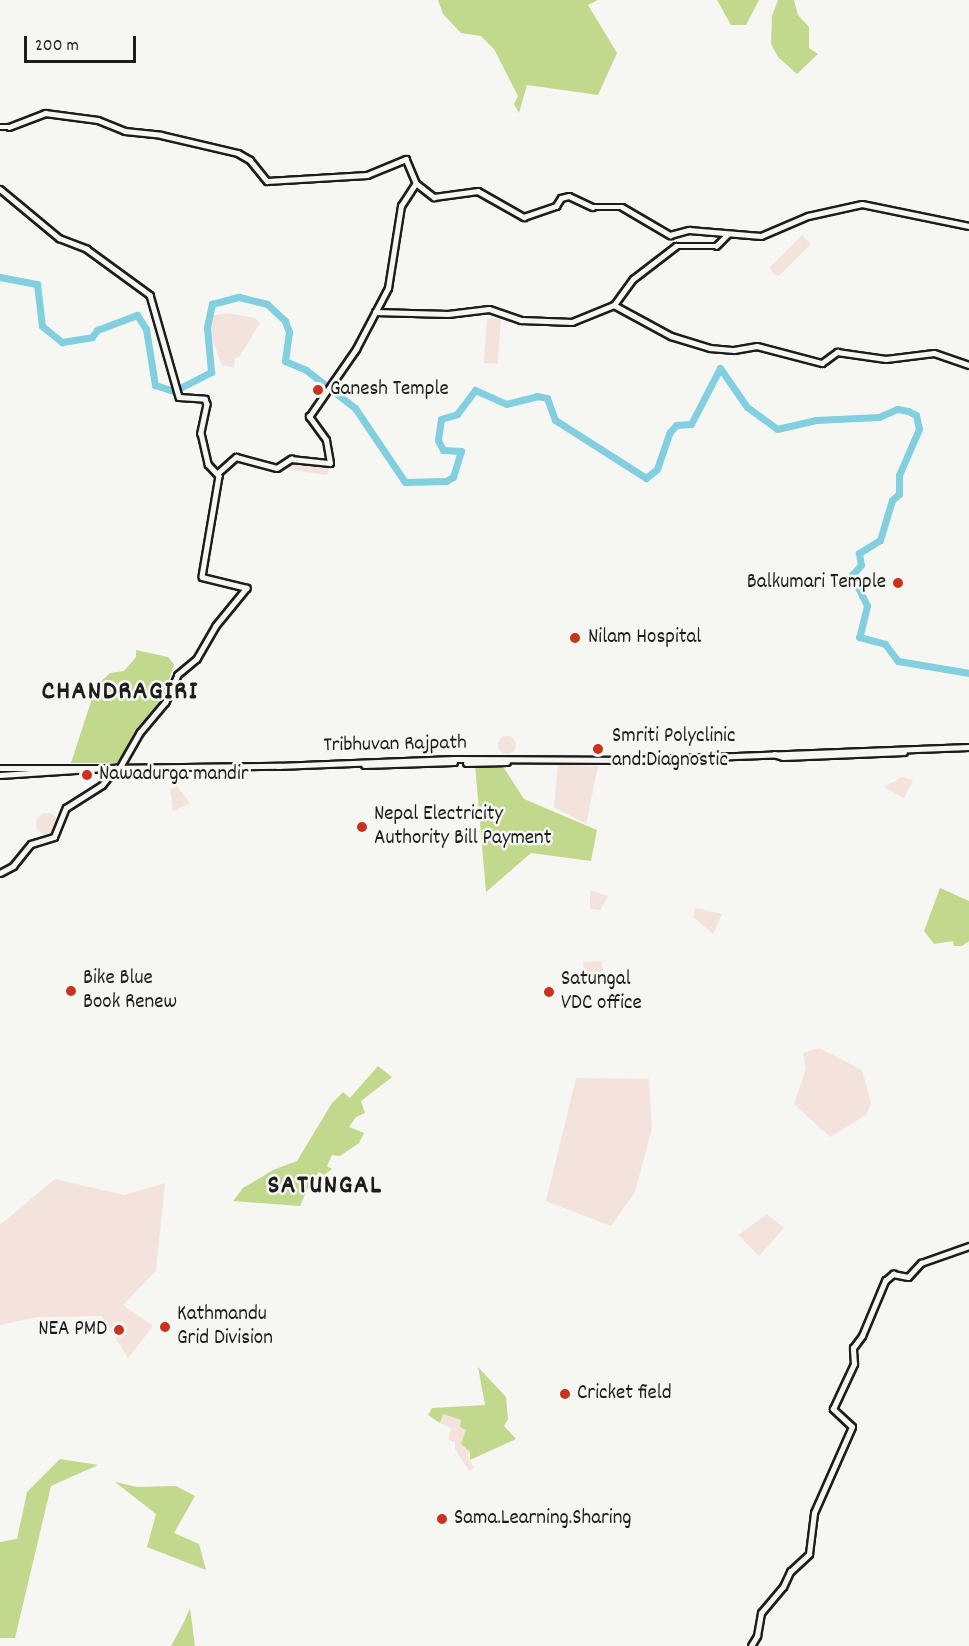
<!DOCTYPE html>
<html>
<head>
<meta charset="utf-8">
<style>
	body { margin:0 }
	#map { position:relative; width:969px; height:1646px; overflow:hidden; background:#f6f6f2; font-family:Dekko,sans-serif }
	div>[style] { position:absolute }
	[style*='--x'] { left:calc(var(--x)*1px); top:calc(var(--y)*1px); width:calc(var(--w)*1px); rotate:calc(var(--a)*1deg) }
	.built>* { inset:0; background:#f4e3dc; transform-origin:0 0 }
	.round { border-radius:50% }
	.green>* { inset:0; background:#c2d88d }
	.river>* { height:7px; margin:-3.5px; padding:0 3.5px; transform-origin:3.5px; border-radius:3.5px; background:#81cfdf }
	.roads { filter:drop-shadow(2px 0 #1c1c1c) drop-shadow(-2px 0 #1c1c1c) drop-shadow(0 2px #1c1c1c) drop-shadow(0 -2px #1c1c1c) }
	.tertiary>* { height:4.5px; margin:-2.25px; padding:0 2.25px; transform-origin:2.25px; border-radius:2.25px; background:#f6f6f2 }
	.trunk>* { height:5px; margin:-2.5px; padding:0 2.5px; transform-origin:2.5px; border-radius:2.5px; background:#f6f6f2 }
	.dots>* { width:16px; height:16px; translate:-50% -50%; box-sizing:border-box; border:3px solid #f6f6f2; border-radius:50% }
	span { translate:-50% -50%; white-space:nowrap; text-align:center; line-height:1.15; -webkit-text-stroke:5px #f6f6f2; paint-order:stroke }
	.poi-label { font-size:21px; color:#1c1c1c }
	.left { translate:0 -50%; text-align:left }
	.right { translate:-100% -50%; text-align:right }
	.street-label { font-size:21px; color:#1c1c1c }
	.district-label { font-size:27px; color:#1c1c1c; font-weight:700; letter-spacing:1.5px }
	.scale { position:absolute; left:24px; top:36px; width:112px; height:27px; box-sizing:border-box; border:3px solid #1c1c1c; border-top:0; padding-left:8px; font-size:18px; line-height:21px; white-space:nowrap; color:#1c1c1c; -webkit-text-stroke:4px #f6f6f2; paint-order:stroke }
</style>
</head>
<body>
<div id="map">
	<div class="built">
		<i style="clip-path:polygon(802px 235px,811px 244px,779px 276px,773px 274px,770px 267px)"></i>
		<i style="clip-path:polygon(227px 313px,255px 318px,260px 323px,239px 357px,235px 358px,234px 368px,222px 365px,212px 339px,210px 316px)"></i>
		<i style="left:487px;top:318px;width:14px;height:45px;rotate:4deg"></i>
		<i style="clip-path:polygon(288px 461px,329px 464px,329px 469px,327px 475px,293px 470px,288px 468px)"></i>
		<i class="round" style="left:498px;top:736px;width:18px;height:18px"></i>
		<i style="clip-path:polygon(558px 765px,598px 766px,586px 824px,554px 807px)"></i>
		<i style="clip-path:polygon(902px 777px,913px 780px,904px 798px,884px 787px)"></i>
		<i style="clip-path:polygon(177px 786px,190px 803px,173px 811px,170px 790px)"></i>
		<i class="round" style="left:36px;top:813px;width:22px;height:22px"></i>
		<i style="clip-path:polygon(590px 890px,608px 896px,600px 910px,590px 909px)"></i>
		<i style="clip-path:polygon(695px 908px,722px 914px,713px 934px,693px 917px)"></i>
		<i style="clip-path:polygon(602px 961px,604px 980px,598px 980px,596px 972px,584px 971px,583px 962px)"></i>
		<i style="clip-path:polygon(819px 1048px,862px 1070px,871px 1103px,866px 1115px,830px 1137px,794px 1104px,806px 1069px,803px 1053px)"></i>
		<i style="clip-path:polygon(576px 1078px,649px 1079px,652px 1128px,635px 1192px,611px 1226px,546px 1201px)"></i>
		<i style="clip-path:polygon(55px 1179px,124px 1195px,165px 1183px,156px 1271px,123px 1305px,153px 1326px,128px 1358px,102px 1316px,37px 1317px,0 1325px,0 1225px)"></i>
		<i style="clip-path:polygon(767px 1214px,784px 1228px,759px 1256px,738px 1235px)"></i>
		<i style="clip-path:polygon(443px 1414px,461px 1420px,466px 1430px,470px 1452px,467px 1455px,474px 1468px,469px 1471px,455px 1449px,455px 1442px,448px 1440px,451px 1428px,440px 1423px)"></i>
	</div>
	<div class="green">
		<i style="clip-path:polygon(438px 0,598px 0,588px 5px,617px 53px,598px 95px,527px 85px,519px 113px,514px 104px,518px 96px,494px 49px,481px 36px,461px 33px,443px 14px)"></i>
		<i style="clip-path:polygon(717px 0,759px 0,746px 25px,731px 25px)"></i>
		<i style="clip-path:polygon(778px 0,794px 0,798px 15px,809px 27px,809px 48px,818px 54px,797px 74px,778px 57px,771px 44px,772px 16px)"></i>
		<i style="clip-path:polygon(136px 650px,168px 657px,174px 664px,164px 696px,137px 729px,119px 763px,71px 763px,96px 686px,110px 673px,124px 671px,136px 657px)"></i>
		<i style="clip-path:polygon(475px 765px,502px 765px,524px 799px,597px 830px,591px 861px,531px 853px,486px 892px)"></i>
		<i style="clip-path:polygon(940px 888px,969px 901px,969px 941px,962px 946px,954px 946px,953px 941px,934px 944px,924px 931px)"></i>
		<i style="clip-path:polygon(378px 1066px,392px 1077px,361px 1101px,365px 1113px,356px 1117px,349px 1127px,364px 1133px,359px 1143px,340px 1156px,332px 1155px,327px 1166px,332px 1169px,324px 1175px,319px 1172px,311px 1181px,300px 1206px,233px 1201px,243px 1188px,273px 1170px,297px 1161px,332px 1103px,343px 1092px,350px 1098px)"></i>
		<i style="clip-path:polygon(478px 1367px,506px 1397px,508px 1419px,504px 1426px,516px 1439px,470px 1460px,470px 1452px,461px 1444px,466px 1430px,460px 1427px,461px 1420px,443px 1414px,440px 1423px,428px 1415px,432px 1408px,485px 1405px)"></i>
		<i style="clip-path:polygon(60px 1459px,98px 1465px,51px 1486px,15px 1638px,0 1638px,0 1542px,17px 1539px,27px 1492px)"></i>
		<i style="clip-path:polygon(115px 1482px,137px 1487px,176px 1486px,195px 1496px,174px 1533px,199px 1544px,206px 1570px,147px 1547px,156px 1514px)"></i>
		<i style="clip-path:polygon(190px 1608px,195px 1646px,171px 1646px,184px 1622px)"></i>
	</div>
	<div class="river">
		<i style="--x:0;--y:277;--w:38;--a:11"></i>
		<i style="--x:37;--y:284;--w:42;--a:83.2"></i>
		<i style="--x:42;--y:326;--w:26;--a:39"></i>
		<i style="--x:62;--y:342;--w:30;--a:-9"></i>
		<i style="--x:92;--y:337;--w:9;--a:-54"></i>
		<i style="--x:97;--y:330;--w:43;--a:-20.6"></i>
		<i style="--x:137;--y:315;--w:17;--a:57"></i>
		<i style="--x:146;--y:329;--w:57;--a:80.9"></i>
		<i style="--x:155;--y:385;--w:20;--a:18"></i>
		<i style="--x:174;--y:391;--w:42;--a:-27.2"></i>
		<i style="--x:211;--y:372;--w:45;--a:-95.1"></i>
		<i style="--x:207;--y:327;--w:24;--a:-78"></i>
		<i style="--x:212;--y:304;--w:28;--a:-15"></i>
		<i style="--x:239;--y:297;--w:29;--a:14"></i>
		<i style="--x:267;--y:304;--w:25;--a:43"></i>
		<i style="--x:285;--y:321;--w:12;--a:70"></i>
		<i style="--x:289;--y:332;--w:29;--a:98"></i>
		<i style="--x:285;--y:361;--w:23;--a:23"></i>
		<i style="--x:306;--y:370;--w:62;--a:37.8"></i>
		<i style="--x:355;--y:408;--w:89;--a:56"></i>
		<i style="--x:405;--y:482;--w:41;--a:-1.4"></i>
		<i style="--x:446;--y:481;--w:8;--a:-30"></i>
		<i style="--x:453;--y:477;--w:27;--a:-73"></i>
		<i style="--x:461;--y:451;--w:18;--a:-177"></i>
		<i style="--x:443;--y:450;--w:11;--a:-117"></i>
		<i style="--x:438;--y:440;--w:21;--a:-82"></i>
		<i style="--x:441;--y:419;--w:17;--a:-17"></i>
		<i style="--x:457;--y:414;--w:30;--a:-53"></i>
		<i style="--x:475;--y:390;--w:34;--a:24"></i>
		<i style="--x:506;--y:404;--w:32;--a:-14"></i>
		<i style="--x:537;--y:396;--w:10;--a:11"></i>
		<i style="--x:547;--y:398;--w:23;--a:70"></i>
		<i style="--x:555;--y:420;--w:108;--a:32.5"></i>
		<i style="--x:646;--y:478;--w:14;--a:-39"></i>
		<i style="--x:657;--y:469;--w:39;--a:-71"></i>
		<i style="--x:670;--y:432;--w:9;--a:-49"></i>
		<i style="--x:676;--y:425;--w:15;--a:-4"></i>
		<i style="--x:691;--y:424;--w:63;--a:-62.6"></i>
		<i style="--x:720;--y:368;--w:47;--a:55.3"></i>
		<i style="--x:747;--y:407;--w:37;--a:36"></i>
		<i style="--x:777;--y:429;--w:40;--a:-13"></i>
		<i style="--x:816;--y:420;--w:63;--a:-2.7"></i>
		<i style="--x:879;--y:417;--w:20;--a:-24"></i>
		<i style="--x:897;--y:409;--w:11;--a:10"></i>
		<i style="--x:908;--y:411;--w:9;--a:27"></i>
		<i style="--x:916;--y:415;--w:14;--a:78"></i>
		<i style="--x:919;--y:429;--w:50;--a:113.5"></i>
		<i style="--x:899;--y:475;--w:19;--a:90"></i>
		<i style="--x:899;--y:494;--w:9;--a:139"></i>
		<i style="--x:892;--y:500;--w:42;--a:106.7"></i>
		<i style="--x:880;--y:540;--w:25;--a:148"></i>
		<i style="--x:859;--y:553;--w:12;--a:81"></i>
		<i style="--x:861;--y:565;--w:13;--a:132"></i>
		<i style="--x:852;--y:575;--w:34;--a:64"></i>
		<i style="--x:867;--y:606;--w:32;--a:104"></i>
		<i style="--x:859;--y:637;--w:27;--a:15"></i>
		<i style="--x:885;--y:644;--w:21;--a:53"></i>
		<i style="--x:898;--y:661;--w:72;--a:9.6"></i>
	</div>
	<div class="roads">
		<div class="tertiary">
			<i style="--x:0;--y:127;--w:9;--a:0"></i>
			<i style="--x:9;--y:127;--w:39;--a:-21"></i>
			<i style="--x:45;--y:113;--w:53;--a:7.5"></i>
			<i style="--x:98;--y:120;--w:29;--a:22"></i>
			<i style="--x:125;--y:131;--w:36;--a:6"></i>
			<i style="--x:161;--y:135;--w:79;--a:13.2"></i>
			<i style="--x:238;--y:153;--w:14;--a:30"></i>
			<i style="--x:250;--y:160;--w:27;--a:51"></i>
			<i style="--x:267;--y:181;--w:100;--a:-3.4"></i>
			<i style="--x:367;--y:175;--w:42;--a:-22.3"></i>
			<i style="--x:406;--y:159;--w:26;--a:67"></i>
			<i style="--x:416;--y:183;--w:23;--a:38"></i>
			<i style="--x:434;--y:197;--w:44;--a:-7.8"></i>
			<i style="--x:478;--y:191;--w:53;--a:29.5"></i>
			<i style="--x:524;--y:217;--w:34;--a:-19"></i>
			<i style="--x:556;--y:206;--w:9;--a:-58"></i>
			<i style="--x:561;--y:198;--w:8;--a:-14"></i>
			<i style="--x:569;--y:196;--w:26;--a:25"></i>
			<i style="--x:593;--y:207;--w:29;--a:0"></i>
			<i style="--x:622;--y:207;--w:56;--a:30.3"></i>
			<i style="--x:670;--y:235;--w:20;--a:-15"></i>
			<i style="--x:689;--y:230;--w:72;--a:4.8"></i>
			<i style="--x:761;--y:236;--w:51;--a:-23.1"></i>
			<i style="--x:808;--y:216;--w:55;--a:-12.5"></i>
			<i style="--x:862;--y:204;--w:109;--a:11.6"></i>
			<i style="--x:0;--y:189;--w:77;--a:39.7"></i>
			<i style="--x:59;--y:238;--w:30;--a:21"></i>
			<i style="--x:87;--y:249;--w:78;--a:36.1"></i>
			<i style="--x:150;--y:295;--w:106;--a:74.1"></i>
			<i style="--x:179;--y:397;--w:26;--a:4"></i>
			<i style="--x:205;--y:399;--w:5;--a:68"></i>
			<i style="--x:207;--y:404;--w:30;--a:102"></i>
			<i style="--x:201;--y:433;--w:32;--a:77"></i>
			<i style="--x:208;--y:464;--w:16;--a:47"></i>
			<i style="--x:219;--y:476;--w:102;--a:99.6"></i>
			<i style="--x:202;--y:577;--w:46;--a:13.7"></i>
			<i style="--x:247;--y:588;--w:49;--a:129.2"></i>
			<i style="--x:216;--y:626;--w:38;--a:120"></i>
			<i style="--x:197;--y:659;--w:25;--a:140"></i>
			<i style="--x:178;--y:675;--w:30;--a:114"></i>
			<i style="--x:166;--y:702;--w:40;--a:130"></i>
			<i style="--x:140;--y:733;--w:40;--a:119.7"></i>
			<i style="--x:614;--y:305;--w:65;--a:28.5"></i>
			<i style="--x:671;--y:336;--w:41;--a:17.1"></i>
			<i style="--x:710;--y:348;--w:24;--a:5"></i>
			<i style="--x:734;--y:350;--w:23;--a:-10"></i>
			<i style="--x:757;--y:346;--w:67;--a:14.7"></i>
			<i style="--x:822;--y:363;--w:19;--a:-36"></i>
			<i style="--x:837;--y:352;--w:49;--a:8.1"></i>
			<i style="--x:886;--y:359;--w:48;--a:-7.1"></i>
			<i style="--x:934;--y:353;--w:37;--a:19"></i>
			<i style="--x:375;--y:312;--w:73;--a:1.6"></i>
			<i style="--x:448;--y:314;--w:41;--a:-7"></i>
			<i style="--x:489;--y:309;--w:34;--a:19"></i>
			<i style="--x:521;--y:320;--w:51;--a:2.2"></i>
			<i style="--x:572;--y:322;--w:45;--a:-22"></i>
			<i style="--x:614;--y:305;--w:32;--a:-54"></i>
			<i style="--x:633;--y:279;--w:54;--a:-37.5"></i>
			<i style="--x:676;--y:246;--w:40;--a:0"></i>
			<i style="--x:716;--y:246;--w:16;--a:-45"></i>
			<i style="--x:218;--y:473;--w:24;--a:-42"></i>
			<i style="--x:236;--y:457;--w:42;--a:15"></i>
			<i style="--x:277;--y:468;--w:17;--a:-33"></i>
			<i style="--x:291;--y:459;--w:39;--a:6"></i>
			<i style="--x:330;--y:463;--w:23;--a:-100"></i>
			<i style="--x:326;--y:440;--w:29;--a:-126"></i>
			<i style="--x:309;--y:417;--w:83;--a:-55.3"></i>
			<i style="--x:356;--y:349;--w:69;--a:-62.3"></i>
			<i style="--x:388;--y:288;--w:83;--a:-81"></i>
			<i style="--x:401;--y:206;--w:27;--a:-57"></i>
			<i style="--x:0;--y:873;--w:15;--a:-28"></i>
			<i style="--x:13;--y:866;--w:28;--a:-51"></i>
			<i style="--x:31;--y:844;--w:24;--a:-17"></i>
			<i style="--x:54;--y:837;--w:31;--a:-68"></i>
			<i style="--x:66;--y:808;--w:43;--a:-32.6"></i>
			<i style="--x:102;--y:785;--w:22;--a:-51"></i>
			<i style="--x:751;--y:1646;--w:12;--a:-59"></i>
			<i style="--x:757;--y:1636;--w:23;--a:-80"></i>
			<i style="--x:761;--y:1613;--w:34;--a:-50"></i>
			<i style="--x:783;--y:1587;--w:17;--a:-65"></i>
			<i style="--x:790;--y:1572;--w:26;--a:-43"></i>
			<i style="--x:809;--y:1554;--w:41;--a:-83"></i>
			<i style="--x:814;--y:1513;--w:94;--a:-66.2"></i>
			<i style="--x:852;--y:1427;--w:26;--a:-137"></i>
			<i style="--x:833;--y:1409;--w:50;--a:-65"></i>
			<i style="--x:854;--y:1364;--w:16;--a:-94"></i>
			<i style="--x:853;--y:1348;--w:15;--a:-53"></i>
			<i style="--x:862;--y:1336;--w:60;--a:-67.3"></i>
			<i style="--x:885;--y:1281;--w:11;--a:-41"></i>
			<i style="--x:893;--y:1274;--w:15;--a:11"></i>
			<i style="--x:908;--y:1277;--w:19;--a:-47"></i>
			<i style="--x:921;--y:1263;--w:51;--a:-19.5"></i>
		</div>
		<div class="trunk">
			<i style="--x:774;--y:754;--w:9;--a:18"></i>
			<i style="--x:783;--y:757;--w:121;--a:-2.4"></i>
			<i style="--x:466;--y:763;--w:41;--a:-1.4"></i>
			<i style="--x:364;--y:765;--w:90;--a:-1.9"></i>
			<i style="--x:277;--y:766;--w:177;--a:-2.3"></i>
			<i style="--x:454;--y:759;--w:178;--a:0.3"></i>
			<i style="--x:632;--y:760;--w:337;--a:-2.2"></i>
			<i style="--x:0;--y:768;--w:106;--a:0"></i>
			<i style="--x:0;--y:775;--w:106;--a:-3.8"></i>
			<i style="--x:106;--y:768;--w:174;--a:-0.7"></i>
		</div>
	</div>
	<div class="dots">
		<i style="left:318px;top:390px;background:#c8321e"></i>
		<i style="left:898px;top:583px;background:#c8321e"></i>
		<i style="left:575px;top:638px;background:#c8321e"></i>
		<i style="left:598px;top:749px;background:#c8321e"></i>
		<i style="left:87px;top:775px;background:#c8321e"></i>
		<i style="left:362px;top:827px;background:#c8321e"></i>
		<i style="left:71px;top:991px;background:#c8321e"></i>
		<i style="left:549px;top:992px;background:#c8321e"></i>
		<i style="left:165px;top:1327px;background:#c8321e"></i>
		<i style="left:119px;top:1330px;background:#c8321e"></i>
		<i style="left:565px;top:1394px;background:#c8321e"></i>
		<i style="left:442px;top:1519px;background:#c8321e"></i>
	</div>
	<div class="poi-label">
		<span class="left" style="left:330px;top:390px">Ganesh Temple</span>
		<span class="right" style="left:886px;top:583px">Balkumari Temple</span>
		<span class="left" style="left:588px;top:638px">Nilam Hospital</span>
		<span class="left" style="left:612px;top:749px">Smriti Polyclinic<br>and Diagnostic</span>
		<span class="left" style="left:99px;top:775px">Nawadurga mandir</span>
		<span class="left" style="left:374px;top:827px">Nepal Electricity<br>Authority Bill Payment</span>
		<span class="left" style="left:83px;top:991px">Bike Blue<br>Book Renew</span>
		<span class="left" style="left:561px;top:992px">Satungal<br>VDC office</span>
		<span class="left" style="left:177px;top:1327px">Kathmandu<br>Grid Division</span>
		<span class="right" style="left:107px;top:1330px">NEA PMD</span>
		<span class="left" style="left:577px;top:1394px">Cricket field</span>
		<span class="left" style="left:454px;top:1519px">Sama.Learning.Sharing</span>
	</div>
	<div class="street-label">
		<span style="left:395px;top:745px;rotate:-1deg">Tribhuvan Rajpath</span>
	</div>
	<div class="district-label">
		<span style="left:120px;top:693px">CHANDRAGIRI</span>
		<span style="left:325px;top:1187px">SATUNGAL</span>
	</div>
	<div class="scale">200 m</div>
</div>
</body>
</html>
